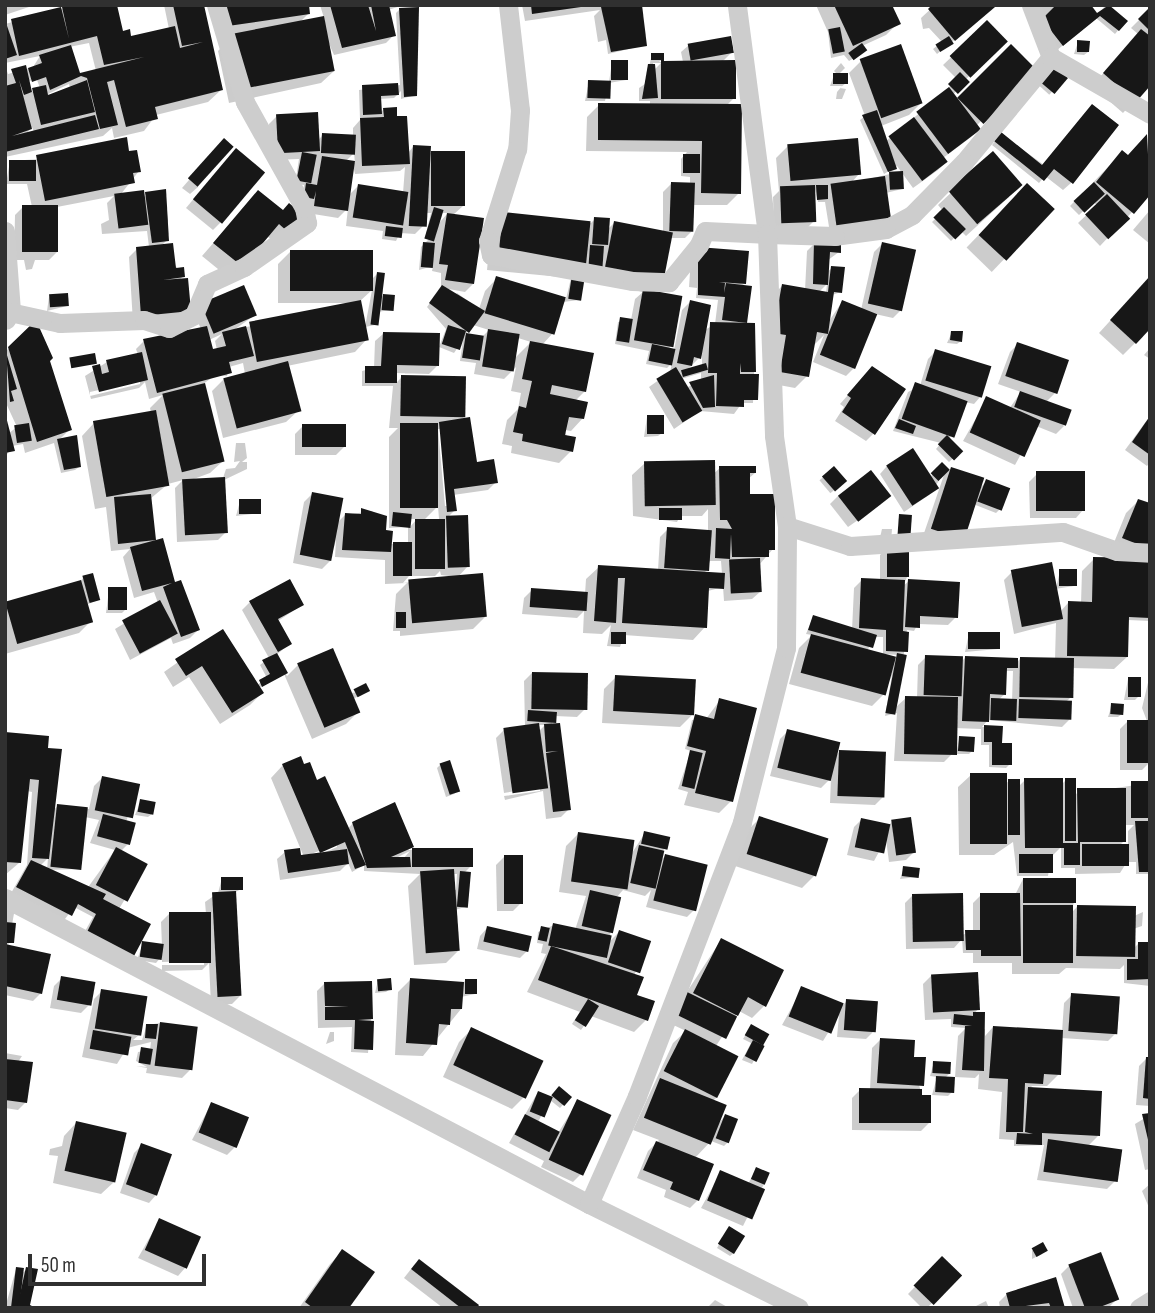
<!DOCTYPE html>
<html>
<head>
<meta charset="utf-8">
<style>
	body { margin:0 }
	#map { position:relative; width:1155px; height:1313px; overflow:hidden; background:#fff; font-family:"Sofia Sans Condensed",sans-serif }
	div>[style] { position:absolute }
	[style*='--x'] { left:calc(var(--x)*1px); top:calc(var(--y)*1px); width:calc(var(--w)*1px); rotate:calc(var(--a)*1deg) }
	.shadow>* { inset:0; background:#0003; transform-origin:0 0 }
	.building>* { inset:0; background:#171717; transform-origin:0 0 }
	.street>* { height:19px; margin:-9.5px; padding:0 9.5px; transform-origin:9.5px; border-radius:9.5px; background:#cdcdcd }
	span { translate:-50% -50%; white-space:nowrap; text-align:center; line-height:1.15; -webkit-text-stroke:7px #fff; paint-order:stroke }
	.frame { position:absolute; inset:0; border:7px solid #303030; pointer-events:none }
	.scale { position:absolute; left:28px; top:1254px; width:178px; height:32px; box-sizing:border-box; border:4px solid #303030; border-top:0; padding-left:9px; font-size:21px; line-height:24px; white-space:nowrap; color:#303030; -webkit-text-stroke:5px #fff; paint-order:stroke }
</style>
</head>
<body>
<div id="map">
	<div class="shadow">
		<i style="clip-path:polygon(5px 5px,35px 5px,5px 15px)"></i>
		<i style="clip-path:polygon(evenodd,77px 5px,115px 5px,122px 33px,130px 38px,169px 29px,164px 5px,202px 5px,221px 90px,208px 102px,156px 115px,144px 131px,114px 138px,112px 128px,103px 136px,5px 157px,5px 65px,8px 74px,33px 67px,40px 56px,5px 63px,5px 24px,77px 5px,89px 43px,96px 71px,79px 76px,69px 47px,89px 43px,77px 5px,37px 80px,40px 88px,30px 93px,27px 81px,37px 80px,77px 5px,69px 84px,70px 88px,50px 96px,48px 94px,69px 84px,77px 5px,32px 127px,34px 132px,25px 135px,32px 127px)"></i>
		<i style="clip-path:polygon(212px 5px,308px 14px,298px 24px,324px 18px,320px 5px,404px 5px,388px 10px,394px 35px,386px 43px,334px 55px,326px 37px,334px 71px,321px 83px,229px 103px,218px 51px,234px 35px)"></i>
		<i style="clip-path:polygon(522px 5px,640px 5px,645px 45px,608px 54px,606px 40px,598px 42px,594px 16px,600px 10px,525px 21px)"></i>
		<i style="clip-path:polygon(816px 5px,890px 5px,898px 23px,886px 35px,862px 46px,861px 54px,849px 61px,844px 55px,831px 58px,828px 32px)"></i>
		<i style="clip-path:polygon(935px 5px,985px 15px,937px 54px,933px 49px,942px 42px,929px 28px,923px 29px,921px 18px)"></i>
		<i style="clip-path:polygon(1034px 5px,1088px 5px,1097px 15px,1106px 5px,1126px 21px,1115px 34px,1096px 18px,1050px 56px)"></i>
		<i style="clip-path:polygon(evenodd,400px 9px,415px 95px,401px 99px,401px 91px,394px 98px,379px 99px,380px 113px,384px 109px,396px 115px,408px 153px,413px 147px,428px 153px,463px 153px,463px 206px,453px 215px,473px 284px,465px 292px,443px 288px,448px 303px,457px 293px,479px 309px,485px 291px,497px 278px,566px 299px,571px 278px,487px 270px,491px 226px,503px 214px,591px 223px,595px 219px,606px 231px,614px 223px,663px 233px,663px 192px,671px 184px,690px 184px,690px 177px,681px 176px,681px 159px,687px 152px,586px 151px,587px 117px,599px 105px,650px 105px,650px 101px,639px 101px,639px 88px,645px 84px,652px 54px,662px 60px,659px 62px,683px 62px,681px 52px,689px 45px,732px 52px,722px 62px,734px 98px,726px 106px,739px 193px,727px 205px,693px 205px,693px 230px,685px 238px,670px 238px,650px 292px,671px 346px,668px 349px,674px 350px,682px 310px,690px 302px,705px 330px,715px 324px,718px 300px,696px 298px,697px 288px,689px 287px,691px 257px,750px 288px,745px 325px,755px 350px,753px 403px,742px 403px,734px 414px,700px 411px,674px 429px,649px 387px,670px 372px,672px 363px,667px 368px,646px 364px,649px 351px,615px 344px,618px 322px,631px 320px,635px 299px,643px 292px,592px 281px,585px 270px,579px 300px,563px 302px,553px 333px,542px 345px,585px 391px,575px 401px,583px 418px,571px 431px,565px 430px,571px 451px,559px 463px,511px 453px,512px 446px,502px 444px,507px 420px,518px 409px,521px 393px,511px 391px,516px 367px,504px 379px,474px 374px,476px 363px,460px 361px,463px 340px,454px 353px,439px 347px,446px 329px,427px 307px,441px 288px,441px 273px,432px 271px,433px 266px,419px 270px,421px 247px,434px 234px,425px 238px,431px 213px,424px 213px,423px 226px,415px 234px,400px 233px,396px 241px,382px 239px,383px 231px,346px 226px,348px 208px,338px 218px,307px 213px,301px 200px,304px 185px,295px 184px,299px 159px,271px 160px,269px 124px,277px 116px,318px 140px,323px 135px,353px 136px,353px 128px,360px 120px,359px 90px,400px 85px,396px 13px,400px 9px,653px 63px,661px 63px,654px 70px,653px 63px,400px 9px,354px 153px,355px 163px,346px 161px,354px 153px,400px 9px,353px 165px,355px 174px,400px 171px,405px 167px,403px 193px,358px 186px,348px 196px,353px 165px,400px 9px,442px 213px,448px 213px,439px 223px,442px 213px,400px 9px,473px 325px,489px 330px,482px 337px,465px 335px,473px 325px,400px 9px,518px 338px,531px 342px,514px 359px,518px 338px,400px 9px,702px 355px,702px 365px,687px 370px,702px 355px,400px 9px,701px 373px,701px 380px,686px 388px,681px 379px,701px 373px)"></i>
		<i style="clip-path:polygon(1150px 9px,1150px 83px,1123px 113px,1092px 86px,1138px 34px,1131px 28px)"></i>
		<i style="clip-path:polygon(987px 23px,1005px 42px,965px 80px,953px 95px,956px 99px,1011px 46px,1034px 70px,976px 126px,979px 129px,971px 137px,943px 158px,946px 162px,938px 170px,913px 188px,897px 166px,884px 174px,860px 120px,865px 116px,849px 73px,861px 61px,921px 103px,909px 115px,881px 126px,886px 141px,947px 90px,956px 78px,943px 65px)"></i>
		<i style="clip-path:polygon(1078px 42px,1088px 52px,1084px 55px,1074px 54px)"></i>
		<i style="clip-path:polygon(612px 62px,626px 80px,609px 83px,605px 101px,585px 101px,589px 82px,609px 82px)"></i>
		<i style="clip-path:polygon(841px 63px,845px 68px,838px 75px,834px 71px)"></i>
		<i style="left:1055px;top:69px;width:13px;height:23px;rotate:42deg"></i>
		<i style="clip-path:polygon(834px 75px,846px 83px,840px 88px,846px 89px,842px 99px,836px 99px,837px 92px,842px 86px,830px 86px)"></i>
		<i style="clip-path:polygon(1084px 115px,1071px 183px,1063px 190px,1045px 176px,1039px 183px,992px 145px,1001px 134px,1044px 165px)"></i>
		<i style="clip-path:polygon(1147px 136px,1150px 193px,1100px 246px,1078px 223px,1097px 205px,1093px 202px,1079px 215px,1070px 206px,1111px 164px,1128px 156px)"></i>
		<i style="clip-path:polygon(788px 146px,859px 174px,851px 183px,890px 174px,902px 189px,886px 193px,890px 217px,882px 225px,830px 233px,825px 202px,818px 202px,815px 189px,814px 221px,806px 229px,774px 230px,773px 197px,779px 191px,776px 158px)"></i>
		<i style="clip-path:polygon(216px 149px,198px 187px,190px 194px,182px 188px)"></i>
		<i style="clip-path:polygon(128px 153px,139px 171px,121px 194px,143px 197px,164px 191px,168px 222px,167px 240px,161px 246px,183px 276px,179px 281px,181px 318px,133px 323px,129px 257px,137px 249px,149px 247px,147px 231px,102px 234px,101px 224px,109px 220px,107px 203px,114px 196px,57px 207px,57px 252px,49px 260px,35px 260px,32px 269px,26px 270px,24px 260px,14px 260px,15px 215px,23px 207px,32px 207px,27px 184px,6px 184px,10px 161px)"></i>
		<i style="clip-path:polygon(993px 153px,1009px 197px,966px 236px,961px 231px,951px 241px,932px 222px,943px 211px,938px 205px)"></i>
		<i style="clip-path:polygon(228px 158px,221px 222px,213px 230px,186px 208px)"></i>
		<i style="left:1027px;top:185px;width:35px;height:87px;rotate:44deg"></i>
		<i style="clip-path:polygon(258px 192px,282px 212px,300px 215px,275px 243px,267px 236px,229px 278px,202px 256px)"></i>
		<i style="clip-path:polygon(1150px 210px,1150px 244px,1133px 230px)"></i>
		<i style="clip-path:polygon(evenodd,815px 243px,839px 252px,828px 260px,827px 272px,832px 268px,841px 292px,832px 295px,829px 321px,842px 302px,861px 310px,874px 252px,882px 244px,901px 310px,893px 318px,875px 314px,854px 368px,846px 376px,813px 362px,824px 335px,814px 345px,807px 376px,795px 388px,768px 383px,770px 298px,782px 286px,805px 290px,807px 251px,815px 243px,827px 284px,826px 293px,819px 292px,827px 284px)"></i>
		<i style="clip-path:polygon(evenodd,290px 252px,371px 280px,377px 274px,380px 296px,393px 297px,391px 310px,377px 312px,375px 325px,365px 327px,372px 290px,359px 302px,367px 339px,355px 352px,287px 366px,299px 410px,286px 422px,223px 438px,212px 391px,224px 379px,245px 374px,243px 363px,229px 367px,227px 376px,216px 375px,203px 384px,223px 461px,210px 473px,191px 480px,223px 478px,226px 469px,235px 468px,240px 461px,234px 462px,236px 443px,245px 443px,247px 458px,242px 462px,247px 462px,247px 469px,224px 480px,226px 532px,218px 540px,177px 542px,175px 488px,183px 480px,168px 484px,150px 499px,154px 542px,198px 630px,190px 638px,173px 644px,171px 638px,130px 660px,115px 629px,158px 603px,154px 592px,134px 598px,123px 557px,130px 549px,111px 551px,106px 507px,95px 509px,82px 436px,94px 423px,151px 413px,150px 408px,163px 395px,149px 399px,145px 382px,139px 388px,91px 399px,85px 376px,107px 362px,138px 355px,136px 349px,144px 341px,201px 329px,194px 313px,202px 306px,255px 315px,234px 330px,349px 303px,278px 303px,278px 264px,290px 252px,222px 334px,215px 341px,217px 350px,212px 353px,209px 340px,222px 334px,290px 252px,140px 381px,140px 384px,90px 396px,90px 392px,140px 381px)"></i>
		<i style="clip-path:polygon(1150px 277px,1135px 343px,1123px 355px,1099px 333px)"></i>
		<i style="clip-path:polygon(49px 297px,67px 306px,47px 311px)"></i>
		<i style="clip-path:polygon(36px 322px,70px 429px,59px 440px,79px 467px,75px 470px,61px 473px,54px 443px,25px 453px,23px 444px,12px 446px,5px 458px,5px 416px,9px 433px,17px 427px,5px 401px,5px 352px)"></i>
		<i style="clip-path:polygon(952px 332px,961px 341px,957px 344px,947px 343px)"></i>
		<i style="clip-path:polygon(evenodd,383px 334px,437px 366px,429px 374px,396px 373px,396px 383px,402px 377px,464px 417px,460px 421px,475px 464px,496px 482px,488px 490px,453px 495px,455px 510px,447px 518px,468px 566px,458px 577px,485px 617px,473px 629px,400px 636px,400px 631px,393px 631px,396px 594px,407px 583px,385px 584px,385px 560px,335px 557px,336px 540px,330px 561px,322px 569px,293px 563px,304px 502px,312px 494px,337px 523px,345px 515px,372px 511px,390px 544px,408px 544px,408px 527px,389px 528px,389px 437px,398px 428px,389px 428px,393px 386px,362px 386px,362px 371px,374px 368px,375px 341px,383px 334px,438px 429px,441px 429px,448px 506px,445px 506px,438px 429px,383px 334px,438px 506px,439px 519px,424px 520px,438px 506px,383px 334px,409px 519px,417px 519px,409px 528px,409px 519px,383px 334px,440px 571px,441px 575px,456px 577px,403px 583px,409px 576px,435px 576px,440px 571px)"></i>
		<i style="clip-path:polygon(1018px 344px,1055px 393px,1046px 402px,1064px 426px,1056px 434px,1036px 426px,1015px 465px,963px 441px,987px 399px,1009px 409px,1021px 392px,998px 384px,1010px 352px)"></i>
		<i style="clip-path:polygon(1150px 348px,1150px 359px,1144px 355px)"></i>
		<i style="clip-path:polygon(936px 351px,981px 396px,974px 404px,965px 402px,949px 440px,961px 451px,949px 462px,936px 449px,941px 443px,893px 431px,908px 392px,920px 386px,928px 359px)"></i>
		<i style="clip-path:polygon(864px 377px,873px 434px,866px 441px,835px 421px,844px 407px,840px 404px)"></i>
		<i style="clip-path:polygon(1150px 416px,1150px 462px,1147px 466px,1125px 450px)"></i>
		<i style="clip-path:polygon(647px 417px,662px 433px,658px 436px,644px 437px)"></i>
		<i style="clip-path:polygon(303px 426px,344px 447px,336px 455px,295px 455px,295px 434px)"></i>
		<i style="clip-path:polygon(evenodd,645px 463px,713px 474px,720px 468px,755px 473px,748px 479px,748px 496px,773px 549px,759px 565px,760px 592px,752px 599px,724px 601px,723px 587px,708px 591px,705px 627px,693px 640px,624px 635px,620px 647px,607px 646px,611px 625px,602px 634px,583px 633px,584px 611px,577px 618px,522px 614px,524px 598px,532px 590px,585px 594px,586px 579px,599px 567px,658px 570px,660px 537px,668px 529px,708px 532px,708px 509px,702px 516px,680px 516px,677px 522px,633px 516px,632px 475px,645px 463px,709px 561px,721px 561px,722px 574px,705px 573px,709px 561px)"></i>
		<i style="clip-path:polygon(942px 465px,978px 490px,987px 481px,999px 510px,996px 513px,973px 504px,961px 538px,923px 536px,945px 472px,929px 495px,904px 512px,880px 474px,887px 466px,930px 477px)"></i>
		<i style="left:834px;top:468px;width:17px;height:19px;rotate:50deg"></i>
		<i style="clip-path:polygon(1037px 474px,1083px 510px,1076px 518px,1030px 518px,1029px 482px)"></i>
		<i style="clip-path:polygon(838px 496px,881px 504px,848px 527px,830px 504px)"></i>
		<i style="clip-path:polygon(240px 501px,260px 513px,236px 516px)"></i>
		<i style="clip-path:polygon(evenodd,1138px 501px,1150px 505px,1150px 621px,1128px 620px,1127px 657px,1114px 669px,1072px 668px,1070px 698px,1066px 702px,1070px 719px,1062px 727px,988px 720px,982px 727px,1001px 727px,1001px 745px,1010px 764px,1006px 768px,989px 767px,989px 745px,981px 745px,981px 729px,954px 728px,952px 754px,944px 762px,894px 761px,897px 713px,885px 716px,892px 675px,884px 694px,872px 706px,789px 684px,799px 648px,812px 635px,806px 634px,813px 617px,852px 630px,854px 588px,862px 580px,880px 581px,880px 555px,888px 547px,896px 548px,900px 516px,907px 577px,903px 586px,909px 581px,956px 617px,948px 625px,918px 624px,914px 631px,907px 630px,897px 706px,906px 698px,917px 698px,918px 665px,926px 657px,960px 663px,965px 658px,1016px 663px,1021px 658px,1055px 659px,1056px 623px,1014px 634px,1004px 580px,1012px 572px,1056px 588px,1060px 571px,1074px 586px,1055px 589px,1060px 612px,1068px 603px,1081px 603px,1082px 571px,1094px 559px,1135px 560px,1111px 550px,1126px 513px,1138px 501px,875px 637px,883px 637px,883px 655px,867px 651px,875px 637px,1138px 501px,883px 654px,899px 655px,895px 659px,883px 654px,1138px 501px,1005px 671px,1013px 671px,1012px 701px,998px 700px,1005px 694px,1005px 671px)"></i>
		<i style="clip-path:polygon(882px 529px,892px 529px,891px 543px,878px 546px)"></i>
		<i style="clip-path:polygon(83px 578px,98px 600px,86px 605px,91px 621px,79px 633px,5px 654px,5px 604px,80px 582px)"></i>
		<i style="clip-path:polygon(109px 590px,125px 610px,122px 613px,106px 613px)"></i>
		<i style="clip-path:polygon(250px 602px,302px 605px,278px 621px,290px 644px,276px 655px,287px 676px,298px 665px,350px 693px,368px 691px,353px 699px,358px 712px,346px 724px,312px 739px,284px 674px,259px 688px,262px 693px,250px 705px,220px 724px,189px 677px,173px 687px,164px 672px,222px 631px,257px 685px,267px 678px,260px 665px,269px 658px,242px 610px)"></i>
		<i style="clip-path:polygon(969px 633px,998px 649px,965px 652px)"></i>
		<i style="clip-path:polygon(evenodd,532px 673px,585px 709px,577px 717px,555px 716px,551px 726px,559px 725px,569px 809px,561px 817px,546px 819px,543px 791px,505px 800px,504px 796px,540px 791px,540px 787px,504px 793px,496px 738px,504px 730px,525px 727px,524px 681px,532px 673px,537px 725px,545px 725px,538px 732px,537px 725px)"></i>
		<i style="clip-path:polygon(1150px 674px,1150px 762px,1142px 770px,1120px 770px,1120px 729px,1128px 721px,1147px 721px,1142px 708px)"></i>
		<i style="clip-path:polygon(616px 677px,692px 715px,680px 727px,602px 723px,604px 689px)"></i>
		<i style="clip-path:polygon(1128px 679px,1139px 696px,1135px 700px,1124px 700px)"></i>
		<i style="clip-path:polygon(720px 700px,731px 801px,719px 813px,684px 805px,688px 792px,678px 789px,691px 751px,685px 749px,692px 720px,706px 719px)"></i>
		<i style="clip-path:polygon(1112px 705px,1122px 714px,1118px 717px,1108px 717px)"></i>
		<i style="clip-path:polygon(788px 731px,835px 757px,839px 752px,883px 797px,875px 805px,830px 803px,831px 778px,821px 788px,770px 776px,780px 739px)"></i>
		<i style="clip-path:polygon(evenodd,5px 733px,47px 738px,46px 753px,60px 750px,52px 811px,58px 806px,89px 809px,94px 786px,102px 778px,138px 786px,126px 822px,134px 824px,129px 843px,121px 851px,146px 864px,119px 909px,148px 925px,125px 962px,80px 940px,93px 917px,74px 907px,62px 923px,10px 895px,27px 865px,32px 792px,27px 791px,19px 863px,5px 875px,5px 733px,85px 817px,99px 820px,90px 843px,115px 850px,86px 890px,40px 866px,48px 858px,47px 870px,77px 869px,85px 817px)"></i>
		<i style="clip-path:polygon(960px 738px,973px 750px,969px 754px,956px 754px)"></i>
		<i style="clip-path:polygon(evenodd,283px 765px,316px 782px,346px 831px,353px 823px,411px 847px,408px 850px,471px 850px,471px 866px,464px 873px,468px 906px,455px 910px,458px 951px,446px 963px,414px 965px,408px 886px,420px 874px,364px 871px,364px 865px,352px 872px,348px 863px,340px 871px,280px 880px,277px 859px,285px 852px,304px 857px,271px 778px,283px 765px,337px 844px,337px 847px,312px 858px,311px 854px,337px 844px,283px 765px,410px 851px,403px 859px,394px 859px,410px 851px,283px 765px,453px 874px,457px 874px,456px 890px,454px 890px,453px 874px)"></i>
		<i style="clip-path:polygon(440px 765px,458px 791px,454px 794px,446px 797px,437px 768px)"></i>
		<i style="clip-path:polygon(evenodd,971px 775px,1005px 784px,1009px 781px,1018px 787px,1025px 780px,1061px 785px,1065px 781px,1074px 794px,1150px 783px,1150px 874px,1136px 874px,1136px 862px,1127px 862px,1120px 873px,1075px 874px,1075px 868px,1061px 868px,1061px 847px,1051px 857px,1048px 876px,1017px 876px,1013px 842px,994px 855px,959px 855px,958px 787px,971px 775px,1124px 825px,1134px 825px,1128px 831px,1128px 846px,1119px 846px,1124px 841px,1124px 825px)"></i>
		<i style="clip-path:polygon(141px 801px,152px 814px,148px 817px,135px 815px)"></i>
		<i style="clip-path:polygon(760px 818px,814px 876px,802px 888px,735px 866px,747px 831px)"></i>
		<i style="clip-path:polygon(862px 819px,888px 826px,892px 822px,914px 852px,906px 860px,889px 862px,886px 839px,874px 861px,847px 855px,854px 827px)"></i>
		<i style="clip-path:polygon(645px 833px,664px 849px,659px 862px,665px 856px,695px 909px,687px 917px,646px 907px,651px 890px,645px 896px,623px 890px,616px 898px,609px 942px,619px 932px,648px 942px,634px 976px,635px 996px,646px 1020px,634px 1032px,591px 1016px,581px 1030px,572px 1024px,580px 1012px,527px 992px,546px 954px,541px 953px,543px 944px,537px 943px,538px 932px,554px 925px,575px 930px,586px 896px,559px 892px,566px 846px,578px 834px,630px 856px)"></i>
		<i style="clip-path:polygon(504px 857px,521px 903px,513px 911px,497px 911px,496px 865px)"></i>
		<i style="clip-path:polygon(904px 868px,917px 877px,900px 879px)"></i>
		<i style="clip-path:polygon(222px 878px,241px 889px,234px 893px,240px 996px,232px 1004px,211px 1005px,209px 963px,202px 970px,162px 971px,162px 965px,204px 965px,204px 961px,162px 962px,162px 956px,156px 963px,137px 960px,143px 943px,162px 946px,161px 922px,169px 914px,206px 914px,205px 902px,218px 893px)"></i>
		<i style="clip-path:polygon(1023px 879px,1074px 902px,1071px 913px,1077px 907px,1134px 916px,1143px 912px,1142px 926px,1133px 929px,1133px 949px,1138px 944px,1150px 944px,1150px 986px,1124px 983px,1124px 965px,1120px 969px,1066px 968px,1059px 974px,1012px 974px,1012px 963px,973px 963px,973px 953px,963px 953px,962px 939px,954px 948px,906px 949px,905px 903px,913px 895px,962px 935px,973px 931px,973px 903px,981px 895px,1015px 895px)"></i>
		<i style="clip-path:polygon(5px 907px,15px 908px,8px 947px,41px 993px,33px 1001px,5px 995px)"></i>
		<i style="clip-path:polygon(487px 928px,528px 950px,520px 958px,477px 949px,480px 936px)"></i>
		<i style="clip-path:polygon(721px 940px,764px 1006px,752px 1018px,739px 1011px,716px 1046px,717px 1097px,713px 1101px,718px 1124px,725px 1116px,727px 1143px,724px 1146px,711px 1141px,695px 1158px,698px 1200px,690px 1208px,664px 1197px,666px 1190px,637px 1178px,648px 1151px,659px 1140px,633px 1130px,673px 1043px,686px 1031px,667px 1022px)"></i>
		<i style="clip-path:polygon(931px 976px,978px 1009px,973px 1015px,984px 1014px,980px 1029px,985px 1029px,985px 1036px,993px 1027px,1062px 1032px,1064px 1003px,1072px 995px,1116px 1033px,1108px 1041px,1061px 1038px,1059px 1074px,1047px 1086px,1031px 1086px,1098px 1136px,1088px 1146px,1115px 1181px,1107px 1189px,1037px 1180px,1044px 1145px,1014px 1146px,1014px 1140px,999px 1139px,1002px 1092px,978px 1089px,979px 1074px,975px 1078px,955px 1077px,958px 1036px,966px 1028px,951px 1027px,951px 1019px,925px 1020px,923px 984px)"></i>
		<i style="clip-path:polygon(62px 978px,89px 1005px,81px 1013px,50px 1008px,54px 986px)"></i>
		<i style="clip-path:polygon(378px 980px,390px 989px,386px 992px,375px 993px)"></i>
		<i style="clip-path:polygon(410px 980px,462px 984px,466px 980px,475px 994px,461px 997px,461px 1009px,423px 1056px,395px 1055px,398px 992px)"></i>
		<i style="clip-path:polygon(325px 983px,371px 1019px,368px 1053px,351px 1052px,352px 1027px,318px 1028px,317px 991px)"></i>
		<i style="clip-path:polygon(802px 989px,843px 1005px,847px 1001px,874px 1031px,866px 1039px,837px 1037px,839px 1015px,823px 1041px,782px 1025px)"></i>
		<i style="clip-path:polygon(102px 991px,139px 1035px,133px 1040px,142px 1040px,147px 1025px,160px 1023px,190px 1070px,182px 1078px,146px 1073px,147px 1068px,136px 1066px,147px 1067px,136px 1061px,138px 1052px,150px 1050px,151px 1042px,127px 1048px,117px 1064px,82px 1057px,94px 999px)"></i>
		<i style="clip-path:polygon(751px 1026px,767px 1035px,752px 1064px,742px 1060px,751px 1043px,743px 1039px)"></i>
		<i style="clip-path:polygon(471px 1030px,524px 1097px,512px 1109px,443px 1077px,459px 1042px)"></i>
		<i style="clip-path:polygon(330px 1032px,334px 1032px,334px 1041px,326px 1044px)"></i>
		<i style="clip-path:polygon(880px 1040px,912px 1058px,929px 1123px,921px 1131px,852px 1130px,852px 1098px,860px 1090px,870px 1090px,872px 1048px)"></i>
		<i style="clip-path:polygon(5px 1053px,22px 1056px,18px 1062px,26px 1102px,18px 1110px,5px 1108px)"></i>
		<i style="clip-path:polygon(1147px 1058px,1150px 1106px,1136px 1105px,1139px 1066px)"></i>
		<i style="clip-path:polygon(934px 1062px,949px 1074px,945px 1078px,952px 1092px,948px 1096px,932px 1095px,937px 1077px,930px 1076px)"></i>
		<i style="clip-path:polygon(559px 1088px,570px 1097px,560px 1108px,550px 1100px,538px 1122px,558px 1133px,578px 1101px,581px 1174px,573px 1182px,541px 1167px,544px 1161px,509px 1143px,535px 1097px,538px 1093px,550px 1098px)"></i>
		<i style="clip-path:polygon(211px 1104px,235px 1147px,227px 1155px,192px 1140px)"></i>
		<i style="clip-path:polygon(1150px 1115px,1150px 1169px,1145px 1170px,1135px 1124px)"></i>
		<i style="clip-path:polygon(76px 1123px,114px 1182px,101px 1194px,53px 1183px,58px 1156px,49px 1155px,50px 1149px,62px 1146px,64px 1136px)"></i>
		<i style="clip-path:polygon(142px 1145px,156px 1195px,149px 1203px,120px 1193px,134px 1153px)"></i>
		<i style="clip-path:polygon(756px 1169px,764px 1184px,743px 1226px,701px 1208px,721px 1172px,748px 1184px)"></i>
		<i style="clip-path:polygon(1150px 1184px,1150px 1210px,1142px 1191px)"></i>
		<i style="clip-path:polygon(159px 1221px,185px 1268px,178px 1276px,138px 1258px)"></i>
		<i style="clip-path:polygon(726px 1232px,734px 1253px,730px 1256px,717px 1248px)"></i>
		<i style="clip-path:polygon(1032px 1250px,1042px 1254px,1032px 1259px)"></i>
		<i style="clip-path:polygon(342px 1252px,347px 1308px,299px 1308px,330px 1264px)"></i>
		<i style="clip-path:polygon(942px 1259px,959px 1275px,927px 1308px,922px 1308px,908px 1294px)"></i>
		<i style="clip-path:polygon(1069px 1266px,1116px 1300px,1108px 1308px,1073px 1308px,1061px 1274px)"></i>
		<i style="clip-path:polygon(16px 1269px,20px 1275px,27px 1269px,28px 1307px,34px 1308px,5px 1308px)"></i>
		<i style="clip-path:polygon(411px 1269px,475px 1308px,443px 1308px,404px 1278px)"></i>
		<i style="clip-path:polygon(1055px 1279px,1064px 1308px,1000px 1308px,999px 1302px,1007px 1294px)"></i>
		<i style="clip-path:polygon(715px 1300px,729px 1308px,707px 1308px)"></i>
		<i style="clip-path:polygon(986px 1301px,989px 1308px,972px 1308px)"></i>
	</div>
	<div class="building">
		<i style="clip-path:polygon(117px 5px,123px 31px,130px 29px,131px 36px,175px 26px,180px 48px,203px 42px,182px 46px,173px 5px,204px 5px,223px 90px,155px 107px,158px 119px,126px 127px,114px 80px,107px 82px,118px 125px,100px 129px,87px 78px,81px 76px,50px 90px,46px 77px,32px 82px,28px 68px,42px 63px,39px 55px,71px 45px,80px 73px,144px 57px,104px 65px,97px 36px,19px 56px,11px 19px,61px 7px,69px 39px,62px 7px)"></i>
		<i style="clip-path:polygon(225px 5px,309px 5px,310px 14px,228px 26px)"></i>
		<i style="clip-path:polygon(330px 5px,368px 5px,376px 31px,371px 5px,389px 5px,396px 36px,342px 48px)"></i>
		<i style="clip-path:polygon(531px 5px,581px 5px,581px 7px,532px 14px)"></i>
		<i style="clip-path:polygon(642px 5px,647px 46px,611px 52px,601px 7px)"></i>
		<i style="clip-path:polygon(834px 5px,892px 5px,901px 24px,853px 46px)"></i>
		<i style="clip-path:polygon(932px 5px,993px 5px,995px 7px,955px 41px,928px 9px)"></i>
		<i style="clip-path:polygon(1056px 5px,1091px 5px,1097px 13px,1109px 5px,1128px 21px,1119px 31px,1100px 16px,1063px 46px,1042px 19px)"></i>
		<i style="clip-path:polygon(419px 7px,417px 96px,404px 97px,399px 8px)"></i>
		<i style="clip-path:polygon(1150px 7px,1150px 31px,1138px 19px)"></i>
		<i style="left:324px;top:16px;width:56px;height:97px;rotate:79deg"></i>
		<i style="clip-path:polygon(5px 20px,17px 55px,5px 59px)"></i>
		<i style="left:987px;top:20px;width:30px;height:52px;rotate:46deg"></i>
		<i style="left:840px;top:27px;width:25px;height:12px;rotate:79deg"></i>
		<i style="clip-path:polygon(1141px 29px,1150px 36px,1150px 86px,1136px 102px,1103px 73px)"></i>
		<i style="left:731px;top:36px;width:17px;height:44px;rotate:80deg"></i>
		<i style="left:949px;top:36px;width:9px;height:16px;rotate:58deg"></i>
		<i style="clip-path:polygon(1077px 40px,1090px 41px,1089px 52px,1077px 52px)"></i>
		<i style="left:862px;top:43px;width:9px;height:17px;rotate:54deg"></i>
		<i style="left:901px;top:44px;width:63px;height:44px;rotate:70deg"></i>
		<i style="left:1011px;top:44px;width:37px;height:76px;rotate:45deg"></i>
		<i style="clip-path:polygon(651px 53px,664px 53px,664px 61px,736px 60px,736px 99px,661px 99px,661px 60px,651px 60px)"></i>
		<i style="left:611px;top:60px;width:17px;height:20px"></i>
		<i style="clip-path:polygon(648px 64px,655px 64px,658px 98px,642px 99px)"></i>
		<i style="clip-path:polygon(26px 65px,32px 92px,24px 95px,19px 80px,32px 129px,12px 136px,95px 115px,99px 129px,5px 152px,5px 86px,16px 83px,11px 69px)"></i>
		<i style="left:1055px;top:67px;width:17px;height:21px;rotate:40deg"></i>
		<i style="left:960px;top:72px;width:14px;height:17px;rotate:45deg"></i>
		<i style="left:833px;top:73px;width:15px;height:11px"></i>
		<i style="clip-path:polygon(87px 80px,95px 112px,41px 125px,32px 88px,46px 85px,48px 95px)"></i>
		<i style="left:588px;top:80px;width:23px;height:18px;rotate:2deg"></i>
		<i style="clip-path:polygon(398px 83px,399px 95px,381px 96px,382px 114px,363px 115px,362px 85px)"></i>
		<i style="left:949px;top:87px;width:53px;height:41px;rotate:53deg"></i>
		<i style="clip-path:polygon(598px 103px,742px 104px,741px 194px,701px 193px,702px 141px,598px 140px)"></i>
		<i style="clip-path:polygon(1092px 104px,1119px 125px,1073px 184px,1054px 169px,1044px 181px,994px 141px,1001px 132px,1042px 165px)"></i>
		<i style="clip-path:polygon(397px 107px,397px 116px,407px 116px,410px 164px,362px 166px,360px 118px,384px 117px,383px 108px)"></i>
		<i style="clip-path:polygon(877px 110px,897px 169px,888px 172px,862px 115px)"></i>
		<i style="left:318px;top:112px;width:39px;height:42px;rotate:87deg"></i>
		<i style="left:914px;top:117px;width:56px;height:32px;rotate:53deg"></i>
		<i style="left:322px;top:133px;width:34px;height:20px;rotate:3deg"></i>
		<i style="clip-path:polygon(1147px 134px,1150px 195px,1134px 214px,1096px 182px,1122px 150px,1128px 155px)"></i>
		<i style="clip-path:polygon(127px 137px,129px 151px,137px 150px,141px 172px,133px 173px,135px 183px,45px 201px,36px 155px)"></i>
		<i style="left:224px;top:138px;width:13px;height:54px;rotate:42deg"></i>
		<i style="left:858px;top:138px;width:37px;height:71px;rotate:85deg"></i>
		<i style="left:413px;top:145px;width:18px;height:81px;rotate:3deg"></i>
		<i style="left:236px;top:148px;width:38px;height:67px;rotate:40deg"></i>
		<i style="left:431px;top:151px;width:34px;height:55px"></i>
		<i style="left:993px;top:151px;width:45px;height:60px;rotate:49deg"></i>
		<i style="left:302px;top:152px;width:15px;height:29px;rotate:11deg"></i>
		<i style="left:683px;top:154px;width:17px;height:19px"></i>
		<i style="clip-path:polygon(322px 156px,355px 161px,348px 211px,314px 206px,316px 191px,314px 199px,304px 197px,306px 183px,317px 185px)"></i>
		<i style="left:9px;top:160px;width:27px;height:21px"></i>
		<i style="left:903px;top:171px;width:18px;height:14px;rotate:87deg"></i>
		<i style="left:885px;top:176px;width:42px;height:55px;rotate:82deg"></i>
		<i style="left:671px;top:182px;width:24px;height:49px;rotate:2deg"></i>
		<i style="left:1094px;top:182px;width:16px;height:28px;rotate:47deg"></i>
		<i style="left:1027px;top:183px;width:38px;height:71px;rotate:43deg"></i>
		<i style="left:358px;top:184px;width:51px;height:34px;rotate:9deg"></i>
		<i style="left:815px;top:185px;width:37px;height:35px;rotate:88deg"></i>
		<i style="clip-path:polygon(816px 185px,828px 185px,828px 199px,817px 200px)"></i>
		<i style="clip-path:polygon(166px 189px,169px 241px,152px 243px,145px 192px)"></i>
		<i style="left:144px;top:190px;width:35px;height:30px;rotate:83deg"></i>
		<i style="clip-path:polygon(258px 190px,283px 210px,289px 203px,303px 215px,288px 232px,279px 224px,243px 267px,213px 243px)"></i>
		<i style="left:1107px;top:194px;width:34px;height:30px;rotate:47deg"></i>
		<i style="left:22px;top:205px;width:36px;height:47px"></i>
		<i style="left:434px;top:207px;width:10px;height:33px;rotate:17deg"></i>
		<i style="left:944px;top:207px;width:31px;height:15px;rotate:45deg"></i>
		<i style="left:503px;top:212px;width:88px;height:46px;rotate:6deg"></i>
		<i style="clip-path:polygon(447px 213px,484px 218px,474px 284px,445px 280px,448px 265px,439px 264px)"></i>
		<i style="left:594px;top:217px;width:16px;height:27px;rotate:4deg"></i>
		<i style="left:614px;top:221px;width:60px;height:49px;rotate:11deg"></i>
		<i style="left:386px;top:226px;width:17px;height:10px;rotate:7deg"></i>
		<i style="clip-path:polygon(814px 241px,841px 242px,841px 253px,830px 252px,828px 285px,813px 284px)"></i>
		<i style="left:423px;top:242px;width:12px;height:25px;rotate:5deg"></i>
		<i style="left:882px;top:242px;width:35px;height:63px;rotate:13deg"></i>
		<i style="clip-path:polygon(173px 243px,176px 268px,184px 267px,185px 277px,163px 280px,188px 278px,191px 311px,141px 316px,136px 247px)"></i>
		<i style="left:590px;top:245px;width:14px;height:22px;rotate:4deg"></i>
		<i style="clip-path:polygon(698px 247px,749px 251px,746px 284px,719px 282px,725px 283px,724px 293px,726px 283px,752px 286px,747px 323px,722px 320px,725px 297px,698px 295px)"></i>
		<i style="left:290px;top:250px;width:83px;height:41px"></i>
		<i style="clip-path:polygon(831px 266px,845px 267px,842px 293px,834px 292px,828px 334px,817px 332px,809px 377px,780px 372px,786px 335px,773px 333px,782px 284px,828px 292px)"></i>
		<i style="left:377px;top:272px;width:8px;height:53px;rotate:7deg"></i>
		<i style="left:572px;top:275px;width:13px;height:24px;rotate:9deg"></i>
		<i style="left:496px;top:276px;width:73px;height:39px;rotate:17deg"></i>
		<i style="clip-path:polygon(1150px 276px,1150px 329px,1136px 344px,1110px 320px)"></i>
		<i style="left:244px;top:285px;width:33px;height:47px;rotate:67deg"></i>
		<i style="clip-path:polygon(442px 285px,485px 311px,469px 333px,429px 303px)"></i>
		<i style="left:643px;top:289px;width:40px;height:52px;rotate:10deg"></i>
		<i style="left:68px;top:293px;width:13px;height:19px;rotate:86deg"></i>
		<i style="left:383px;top:294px;width:12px;height:16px;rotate:5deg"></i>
		<i style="left:361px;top:300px;width:41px;height:114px;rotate:79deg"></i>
		<i style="clip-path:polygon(690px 300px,711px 305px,701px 359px,694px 357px,692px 366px,677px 363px)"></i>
		<i style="left:842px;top:300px;width:38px;height:59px;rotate:22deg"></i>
		<i style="left:620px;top:317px;width:13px;height:24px;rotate:9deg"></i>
		<i style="clip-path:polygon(36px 320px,53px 358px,50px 361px,72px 430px,37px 442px,8px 347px)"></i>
		<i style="clip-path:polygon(710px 322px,755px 323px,756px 372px,741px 372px,740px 363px,740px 374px,759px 374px,758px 400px,744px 400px,744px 407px,716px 406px,717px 373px,708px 373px)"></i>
		<i style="left:448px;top:325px;width:19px;height:20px;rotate:18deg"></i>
		<i style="clip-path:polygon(207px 326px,213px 349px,226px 346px,222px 332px,246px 326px,254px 356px,229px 362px,232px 373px,157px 393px,143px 339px)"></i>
		<i style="left:488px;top:329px;width:32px;height:38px;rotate:9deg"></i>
		<i style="clip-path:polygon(951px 331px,963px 331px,962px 342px,950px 340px)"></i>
		<i style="clip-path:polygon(383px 332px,440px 333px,439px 366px,397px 365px,397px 383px,365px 383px,365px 366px,381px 366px)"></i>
		<i style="left:466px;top:333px;width:18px;height:25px;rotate:9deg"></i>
		<i style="clip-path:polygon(530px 341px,594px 353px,586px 392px,552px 385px,550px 394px,588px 402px,584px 419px,569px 417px,565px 435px,576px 437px,573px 452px,522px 441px,523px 434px,513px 432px,519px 406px,526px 408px,532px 381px,522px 379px)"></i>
		<i style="left:1017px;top:342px;width:55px;height:36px;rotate:19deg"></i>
		<i style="left:652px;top:344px;width:24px;height:17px;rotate:12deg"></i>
		<i style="left:935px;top:349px;width:59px;height:33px;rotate:17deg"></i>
		<i style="clip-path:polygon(6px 352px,17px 389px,11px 391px,14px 401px,10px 402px)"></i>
		<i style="clip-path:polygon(142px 352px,148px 380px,99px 392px,92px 366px,100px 364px,102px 374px,109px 372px,106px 360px)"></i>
		<i style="left:95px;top:353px;width:11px;height:26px;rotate:80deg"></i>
		<i style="left:288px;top:361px;width:52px;height:67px;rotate:75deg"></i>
		<i style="left:706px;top:363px;width:7px;height:26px;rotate:74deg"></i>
		<i style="clip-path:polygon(872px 366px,906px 389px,875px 435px,842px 412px,851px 398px,847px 395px)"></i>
		<i style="left:676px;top:367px;width:51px;height:23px;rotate:59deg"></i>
		<i style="left:401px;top:375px;width:65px;height:41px;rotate:1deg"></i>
		<i style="clip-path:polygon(714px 375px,715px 407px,703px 408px,689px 382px)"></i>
		<i style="left:915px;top:382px;width:56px;height:39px;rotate:20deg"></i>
		<i style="left:205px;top:383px;width:81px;height:44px;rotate:76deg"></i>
		<i style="left:1020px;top:391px;width:55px;height:17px;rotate:20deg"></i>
		<i style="left:986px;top:396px;width:60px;height:40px;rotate:24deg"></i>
		<i style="left:156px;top:410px;width:77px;height:64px;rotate:80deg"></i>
		<i style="clip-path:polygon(5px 413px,15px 451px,5px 453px)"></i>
		<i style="left:647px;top:415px;width:17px;height:19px"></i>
		<i style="clip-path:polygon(1150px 416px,1150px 455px,1132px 442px)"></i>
		<i style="clip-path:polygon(470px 417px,477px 462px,494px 459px,498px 483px,454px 489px,457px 511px,447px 512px,439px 422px)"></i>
		<i style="clip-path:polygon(899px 419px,916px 426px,913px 434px,895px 428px)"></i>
		<i style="left:29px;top:423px;width:18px;height:15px;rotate:81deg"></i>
		<i style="left:400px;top:423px;width:38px;height:85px"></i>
		<i style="left:302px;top:424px;width:44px;height:23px"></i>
		<i style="clip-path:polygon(77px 435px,81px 467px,64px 470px,57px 439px)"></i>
		<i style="left:947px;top:435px;width:23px;height:13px;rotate:45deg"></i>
		<i style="left:913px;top:448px;width:48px;height:32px;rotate:57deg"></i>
		<i style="left:715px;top:460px;width:45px;height:71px;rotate:89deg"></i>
		<i style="left:942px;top:462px;width:11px;height:16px;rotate:45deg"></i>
		<i style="clip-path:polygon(719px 466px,756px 466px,756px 473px,750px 473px,750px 494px,775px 494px,775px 550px,769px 550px,769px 557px,732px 557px,731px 534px,730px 559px,715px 558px,716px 528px,732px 529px,727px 520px,720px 520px)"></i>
		<i style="left:834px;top:466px;width:20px;height:16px;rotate:49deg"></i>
		<i style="left:951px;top:467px;width:35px;height:65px;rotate:18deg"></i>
		<i style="left:871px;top:470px;width:33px;height:42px;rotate:52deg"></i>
		<i style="left:1085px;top:471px;width:40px;height:49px;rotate:90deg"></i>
		<i style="left:225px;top:477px;width:56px;height:43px;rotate:87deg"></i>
		<i style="left:986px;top:479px;width:26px;height:24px;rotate:21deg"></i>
		<i style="left:312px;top:492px;width:32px;height:64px;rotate:11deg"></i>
		<i style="clip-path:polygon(151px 494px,156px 540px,163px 538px,175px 582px,181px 580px,200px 630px,181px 637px,163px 587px,172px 583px,142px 591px,130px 547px,156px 540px,118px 544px,114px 497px)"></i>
		<i style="left:239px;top:499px;width:22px;height:15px"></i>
		<i style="clip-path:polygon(1138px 499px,1150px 503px,1150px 549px,1122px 538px)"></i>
		<i style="clip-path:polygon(361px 508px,387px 516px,386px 530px,393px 531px,391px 552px,342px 550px,345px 513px,361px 514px)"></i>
		<i style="left:659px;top:508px;width:23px;height:12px"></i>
		<i style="left:393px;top:512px;width:19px;height:14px;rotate:6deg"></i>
		<i style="left:899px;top:514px;width:13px;height:28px;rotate:4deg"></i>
		<i style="left:468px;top:515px;width:52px;height:22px;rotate:88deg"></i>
		<i style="left:415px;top:519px;width:30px;height:50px"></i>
		<i style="left:667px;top:527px;width:45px;height:41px;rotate:4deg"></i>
		<i style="left:393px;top:542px;width:19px;height:34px"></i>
		<i style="left:887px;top:546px;width:22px;height:31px"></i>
		<i style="clip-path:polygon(1093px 557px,1150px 558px,1150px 618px,1129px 617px,1128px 657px,1067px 656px,1068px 601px,1092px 602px)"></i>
		<i style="left:760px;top:558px;width:34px;height:31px;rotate:87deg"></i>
		<i style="left:1052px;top:562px;width:58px;height:42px;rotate:79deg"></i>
		<i style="clip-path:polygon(598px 565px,725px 573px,724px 589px,709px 588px,707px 628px,622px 623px,625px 578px,618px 578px,616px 623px,594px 621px)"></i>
		<i style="left:1059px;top:569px;width:18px;height:17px"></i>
		<i style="left:93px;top:573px;width:28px;height:11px;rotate:75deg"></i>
		<i style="left:483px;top:573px;width:44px;height:75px;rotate:85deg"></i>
		<i style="clip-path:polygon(861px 578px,905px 580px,903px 631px,909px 632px,908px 652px,886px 651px,886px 630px,859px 628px)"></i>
		<i style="clip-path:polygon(290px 579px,304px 605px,278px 619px,292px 644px,278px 652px,249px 601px)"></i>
		<i style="clip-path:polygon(908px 579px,960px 582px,958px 618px,920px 616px,920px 628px,905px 627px)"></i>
		<i style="left:81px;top:580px;width:44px;height:79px;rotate:74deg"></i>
		<i style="left:127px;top:587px;width:23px;height:19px;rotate:90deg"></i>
		<i style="left:531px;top:588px;width:57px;height:19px;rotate:4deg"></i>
		<i style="left:160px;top:600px;width:38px;height:43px;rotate:62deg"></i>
		<i style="left:396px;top:612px;width:10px;height:16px"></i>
		<i style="clip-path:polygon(813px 615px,877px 635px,873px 648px,808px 630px)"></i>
		<i style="clip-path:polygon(223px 629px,264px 693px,232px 713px,202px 666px,186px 676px,175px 659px)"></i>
		<i style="left:611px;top:632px;width:15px;height:12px"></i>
		<i style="left:968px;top:632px;width:32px;height:17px"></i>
		<i style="left:811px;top:634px;width:88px;height:40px;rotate:15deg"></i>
		<i style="left:333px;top:648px;width:70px;height:39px;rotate:67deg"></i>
		<i style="clip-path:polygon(277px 653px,288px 673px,262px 687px,259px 680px,270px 674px,262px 660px)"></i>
		<i style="left:897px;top:653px;width:10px;height:61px;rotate:11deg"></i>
		<i style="left:925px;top:655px;width:38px;height:40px;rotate:2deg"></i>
		<i style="clip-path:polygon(965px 656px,1018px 658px,1018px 668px,1007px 668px,1006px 695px,990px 694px,989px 722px,962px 721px)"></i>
		<i style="left:1020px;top:657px;width:54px;height:40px;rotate:1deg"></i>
		<i style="left:532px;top:672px;width:56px;height:37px;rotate:1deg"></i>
		<i style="left:615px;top:675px;width:81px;height:36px;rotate:3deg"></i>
		<i style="left:1128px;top:677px;width:13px;height:20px"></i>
		<i style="left:366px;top:683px;width:9px;height:14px;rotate:63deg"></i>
		<i style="left:905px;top:696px;width:53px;height:58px;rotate:1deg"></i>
		<i style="clip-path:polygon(719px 698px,757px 708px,733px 802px,695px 793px,706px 751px,687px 746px,695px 714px,714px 719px)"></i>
		<i style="left:991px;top:698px;width:26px;height:22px;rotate:2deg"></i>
		<i style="left:1019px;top:699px;width:53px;height:19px;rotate:2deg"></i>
		<i style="left:1111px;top:703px;width:13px;height:11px;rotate:4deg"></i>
		<i style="left:528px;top:710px;width:29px;height:11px;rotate:4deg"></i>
		<i style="left:1127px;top:720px;width:23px;height:43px"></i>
		<i style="left:539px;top:723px;width:66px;height:36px;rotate:82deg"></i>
		<i style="clip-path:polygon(560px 723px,571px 810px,553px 812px,546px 753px,558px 751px,546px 752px,544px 724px)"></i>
		<i style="clip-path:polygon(984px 725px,1003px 726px,1002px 743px,1012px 743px,1012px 765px,992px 765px,992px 742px,984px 742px)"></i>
		<i style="left:787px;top:729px;width:55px;height:40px;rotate:14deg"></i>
		<i style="clip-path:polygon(5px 732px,49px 736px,48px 748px,62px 749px,49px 859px,32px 858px,39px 780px,30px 779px,21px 863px,5px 862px)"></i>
		<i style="left:959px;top:736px;width:16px;height:15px;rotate:4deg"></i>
		<i style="left:690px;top:750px;width:13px;height:37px;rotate:13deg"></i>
		<i style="left:839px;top:750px;width:47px;height:46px;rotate:2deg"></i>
		<i style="clip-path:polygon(301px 756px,304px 764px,310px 762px,317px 780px,325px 776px,366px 865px,355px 869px,345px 842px,320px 853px,282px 764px)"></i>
		<i style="left:450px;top:760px;width:33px;height:11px;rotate:72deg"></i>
		<i style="left:970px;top:773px;width:37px;height:71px"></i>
		<i style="left:102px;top:776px;width:39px;height:35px;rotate:12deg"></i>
		<i style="clip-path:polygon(1024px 778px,1063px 778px,1063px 843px,1078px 843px,1077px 788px,1126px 788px,1126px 842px,1080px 842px,1080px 865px,1064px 865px,1064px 848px,1025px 848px)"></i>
		<i style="left:1076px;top:778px;width:63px;height:11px;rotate:90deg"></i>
		<i style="left:1008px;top:779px;width:12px;height:56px"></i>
		<i style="left:1131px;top:781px;width:19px;height:37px"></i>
		<i style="left:140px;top:799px;width:16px;height:13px;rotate:11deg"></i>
		<i style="clip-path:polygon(395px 802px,414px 847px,391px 857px,410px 857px,411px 867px,367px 868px,352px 822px)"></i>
		<i style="left:57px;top:804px;width:31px;height:63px;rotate:6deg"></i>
		<i style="left:103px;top:814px;width:34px;height:23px;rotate:15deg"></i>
		<i style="left:759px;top:816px;width:73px;height:40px;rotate:18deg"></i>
		<i style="left:911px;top:817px;width:36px;height:20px;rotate:82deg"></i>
		<i style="left:861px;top:818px;width:30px;height:30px;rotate:12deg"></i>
		<i style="clip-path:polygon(1135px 821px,1150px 821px,1150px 872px,1139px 872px)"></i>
		<i style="left:644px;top:831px;width:27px;height:13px;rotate:13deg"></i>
		<i style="left:578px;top:832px;width:57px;height:50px;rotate:8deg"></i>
		<i style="left:1129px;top:844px;width:22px;height:47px;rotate:90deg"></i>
		<i style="left:639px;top:845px;width:26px;height:39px;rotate:13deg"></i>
		<i style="left:116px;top:847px;width:36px;height:43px;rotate:28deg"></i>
		<i style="clip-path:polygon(300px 848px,301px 855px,347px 849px,349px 864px,288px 873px,284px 850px)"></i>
		<i style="left:412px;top:848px;width:61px;height:19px"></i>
		<i style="left:665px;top:854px;width:44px;height:48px;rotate:14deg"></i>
		<i style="left:1053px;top:854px;width:19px;height:34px;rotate:90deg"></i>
		<i style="left:504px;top:855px;width:19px;height:49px"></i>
		<i style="clip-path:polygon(31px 860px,106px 894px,103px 899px,151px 924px,134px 956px,87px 932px,96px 914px,78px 904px,72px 916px,16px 887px)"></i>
		<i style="left:903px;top:866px;width:17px;height:10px;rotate:7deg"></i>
		<i style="left:454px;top:869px;width:82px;height:34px;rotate:86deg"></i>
		<i style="left:460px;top:871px;width:11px;height:36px;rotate:5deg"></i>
		<i style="left:221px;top:877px;width:22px;height:13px"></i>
		<i style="left:1023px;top:878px;width:53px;height:25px"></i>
		<i style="left:590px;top:890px;width:32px;height:37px;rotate:13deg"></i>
		<i style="left:236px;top:891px;width:105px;height:24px;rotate:87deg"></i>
		<i style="left:963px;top:893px;width:48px;height:51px;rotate:89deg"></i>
		<i style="clip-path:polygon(980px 893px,1020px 893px,1021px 956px,981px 956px,981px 950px,966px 950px,965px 930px,980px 930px)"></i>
		<i style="left:1023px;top:905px;width:50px;height:58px"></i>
		<i style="left:1077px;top:905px;width:59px;height:51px;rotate:1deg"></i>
		<i style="left:211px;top:912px;width:51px;height:42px;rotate:90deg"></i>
		<i style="clip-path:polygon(5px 922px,16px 923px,14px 943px,5px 943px)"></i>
		<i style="left:553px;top:923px;width:60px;height:23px;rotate:12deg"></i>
		<i style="left:487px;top:926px;width:46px;height:16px;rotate:13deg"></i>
		<i style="left:541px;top:926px;width:9px;height:14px;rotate:13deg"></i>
		<i style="left:619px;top:930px;width:34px;height:34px;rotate:19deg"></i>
		<i style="clip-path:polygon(721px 938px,784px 970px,766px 1007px,748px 997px,738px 1016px,693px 993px)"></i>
		<i style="left:142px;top:941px;width:22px;height:16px;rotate:8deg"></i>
		<i style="clip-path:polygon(1138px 942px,1150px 942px,1150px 979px,1127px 980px,1127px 959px,1138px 959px)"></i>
		<i style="clip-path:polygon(5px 944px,51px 954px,42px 994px,5px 986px)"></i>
		<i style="clip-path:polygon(551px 946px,644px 977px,637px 995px,655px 1001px,648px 1021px,538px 980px)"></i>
		<i style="left:978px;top:972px;width:38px;height:47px;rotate:87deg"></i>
		<i style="left:61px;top:976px;width:35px;height:24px;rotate:10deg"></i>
		<i style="left:391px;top:978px;width:12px;height:14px;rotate:85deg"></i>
		<i style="clip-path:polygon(410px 978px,464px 982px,462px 1009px,451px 1009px,450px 1025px,439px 1024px,437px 1045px,406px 1043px)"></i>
		<i style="left:465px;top:979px;width:12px;height:15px"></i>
		<i style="clip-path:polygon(372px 981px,373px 1019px,358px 1020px,374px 1021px,373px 1050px,354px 1049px,355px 1020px,325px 1020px,325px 1007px,349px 1006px,325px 1006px,324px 982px)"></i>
		<i style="left:801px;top:986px;width:46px;height:33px;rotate:22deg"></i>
		<i style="left:101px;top:989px;width:47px;height:40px;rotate:9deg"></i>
		<i style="left:685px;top:991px;width:58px;height:25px;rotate:26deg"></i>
		<i style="left:1071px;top:993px;width:49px;height:38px;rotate:4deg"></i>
		<i style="left:588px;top:999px;width:13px;height:25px;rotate:32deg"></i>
		<i style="left:846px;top:999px;width:32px;height:31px;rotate:4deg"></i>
		<i style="clip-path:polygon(973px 1012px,985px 1012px,984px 1071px,962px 1070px,965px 1026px,972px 1026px,953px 1024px,954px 1014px,973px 1016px)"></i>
		<i style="left:160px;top:1022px;width:38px;height:44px;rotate:7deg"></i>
		<i style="clip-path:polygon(146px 1024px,158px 1024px,156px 1039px,145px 1038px)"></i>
		<i style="left:751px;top:1024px;width:21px;height:13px;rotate:29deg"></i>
		<i style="clip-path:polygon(993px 1026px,1063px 1030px,1061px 1075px,1044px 1074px,1043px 1084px,1025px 1083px,1023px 1132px,1006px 1132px,1008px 1079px,989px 1078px)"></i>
		<i style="left:471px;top:1027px;width:80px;height:42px;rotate:25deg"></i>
		<i style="left:685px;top:1029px;width:60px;height:47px;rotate:27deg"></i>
		<i style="left:93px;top:1030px;width:39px;height:19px;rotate:10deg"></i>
		<i style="clip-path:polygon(880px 1038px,915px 1040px,914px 1057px,926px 1057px,924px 1086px,877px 1083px)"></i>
		<i style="left:753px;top:1040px;width:13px;height:18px;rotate:27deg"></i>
		<i style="left:141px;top:1047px;width:12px;height:16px;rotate:9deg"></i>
		<i style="clip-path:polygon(1146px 1057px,1150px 1057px,1150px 1099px,1143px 1098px)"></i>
		<i style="clip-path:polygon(5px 1059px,33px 1062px,27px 1103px,5px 1100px)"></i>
		<i style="left:933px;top:1061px;width:18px;height:12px;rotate:3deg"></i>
		<i style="left:936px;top:1076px;width:19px;height:16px;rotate:3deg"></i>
		<i style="left:660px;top:1078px;width:72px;height:43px;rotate:22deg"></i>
		<i style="left:559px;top:1086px;width:17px;height:12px;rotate:40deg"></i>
		<i style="clip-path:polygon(1028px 1087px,1102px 1091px,1100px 1136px,1042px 1133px,1042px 1145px,1016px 1144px,1017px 1133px,1033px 1134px,1025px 1132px)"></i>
		<i style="clip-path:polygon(859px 1088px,922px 1089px,922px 1095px,931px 1095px,931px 1123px,859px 1123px)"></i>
		<i style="left:538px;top:1091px;width:16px;height:22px;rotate:22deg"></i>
		<i style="left:577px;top:1099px;width:38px;height:67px;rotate:25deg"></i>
		<i style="left:211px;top:1102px;width:41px;height:33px;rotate:22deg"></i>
		<i style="clip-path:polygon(1150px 1113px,1150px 1144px,1149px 1144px,1142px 1114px)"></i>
		<i style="left:525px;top:1114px;width:39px;height:23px;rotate:27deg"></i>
		<i style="left:725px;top:1114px;width:14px;height:26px;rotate:21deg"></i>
		<i style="left:76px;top:1121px;width:52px;height:51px;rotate:13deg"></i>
		<i style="left:1048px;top:1139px;width:75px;height:33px;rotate:8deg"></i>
		<i style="clip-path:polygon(656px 1141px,714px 1164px,699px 1201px,670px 1189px,673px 1182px,643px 1170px)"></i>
		<i style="left:141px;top:1143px;width:33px;height:44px;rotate:20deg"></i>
		<i style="left:756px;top:1167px;width:15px;height:13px;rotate:23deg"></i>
		<i style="left:720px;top:1170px;width:49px;height:33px;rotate:23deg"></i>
		<i style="left:159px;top:1218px;width:46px;height:35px;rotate:24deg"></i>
		<i style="left:729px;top:1226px;width:19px;height:21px;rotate:32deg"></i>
		<i style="left:1043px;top:1242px;width:10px;height:13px;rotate:61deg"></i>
		<i style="clip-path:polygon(342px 1249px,375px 1272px,349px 1308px,313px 1308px,305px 1302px)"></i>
		<i style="left:1101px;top:1252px;width:51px;height:35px;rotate:69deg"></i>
		<i style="left:942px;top:1256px;width:28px;height:41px;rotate:44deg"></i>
		<i style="clip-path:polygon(419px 1259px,479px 1305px,477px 1308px,461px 1308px,411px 1269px)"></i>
		<i style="left:16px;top:1267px;width:8px;height:42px;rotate:7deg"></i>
		<i style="clip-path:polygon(26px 1267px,38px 1269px,30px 1305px,36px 1308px,17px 1308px)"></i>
		<i style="clip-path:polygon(1056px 1277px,1065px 1308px,1051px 1308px,1049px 1303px,1010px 1308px,1006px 1293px)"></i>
	</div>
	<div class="street">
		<i style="--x:508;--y:5;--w:106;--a:83.5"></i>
		<i style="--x:520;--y:110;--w:39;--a:94"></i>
		<i style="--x:517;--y:149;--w:96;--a:107.5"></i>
		<i style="--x:488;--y:241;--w:14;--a:78"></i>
		<i style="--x:491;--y:255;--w:143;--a:10.4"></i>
		<i style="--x:632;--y:281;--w:37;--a:2"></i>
		<i style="--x:669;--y:282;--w:48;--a:-51"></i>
		<i style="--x:699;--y:245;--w:15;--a:-67"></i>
		<i style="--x:705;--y:231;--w:62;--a:2.8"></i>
		<i style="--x:767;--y:234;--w:231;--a:-97.5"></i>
		<i style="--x:1031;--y:5;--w:56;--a:69"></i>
		<i style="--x:1051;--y:57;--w:136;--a:129.6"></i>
		<i style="--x:964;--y:162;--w:74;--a:134.5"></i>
		<i style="--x:912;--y:215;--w:30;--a:152"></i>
		<i style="--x:886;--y:229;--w:51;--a:172.2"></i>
		<i style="--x:835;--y:236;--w:68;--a:-178.3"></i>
		<i style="--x:767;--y:234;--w:202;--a:88"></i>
		<i style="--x:774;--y:436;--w:91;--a:81.8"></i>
		<i style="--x:787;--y:526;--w:66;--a:17.6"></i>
		<i style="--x:850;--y:546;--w:213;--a:-3.8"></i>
		<i style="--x:1063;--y:532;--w:57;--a:19.4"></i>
		<i style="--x:1117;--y:551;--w:33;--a:3"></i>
		<i style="--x:1051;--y:57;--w:114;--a:29.9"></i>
		<i style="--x:5;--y:231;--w:79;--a:85.7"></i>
		<i style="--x:11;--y:310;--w:11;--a:117"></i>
		<i style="--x:5;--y:311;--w:56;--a:12.3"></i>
		<i style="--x:60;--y:323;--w:84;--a:-2"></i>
		<i style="--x:144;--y:320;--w:26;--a:18"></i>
		<i style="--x:169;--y:328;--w:28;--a:-27"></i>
		<i style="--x:194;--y:315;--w:34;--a:-67"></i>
		<i style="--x:207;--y:284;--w:41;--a:-24.7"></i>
		<i style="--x:244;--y:267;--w:77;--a:-34.9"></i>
		<i style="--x:307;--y:223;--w:15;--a:-101"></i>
		<i style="--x:304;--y:208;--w:121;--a:-119.1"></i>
		<i style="--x:245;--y:102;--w:101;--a:-106.6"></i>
		<i style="--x:5;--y:898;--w:659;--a:27.65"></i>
		<i style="--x:589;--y:1204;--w:234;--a:26.3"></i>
		<i style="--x:589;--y:1204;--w:118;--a:-66"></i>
		<i style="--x:637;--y:1096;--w:293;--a:-69"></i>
		<i style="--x:742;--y:822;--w:179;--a:-75.8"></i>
		<i style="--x:786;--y:648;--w:122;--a:-89.5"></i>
		<i style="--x:1139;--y:1308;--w:13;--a:-32"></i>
	</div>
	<div class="frame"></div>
	<div class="scale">50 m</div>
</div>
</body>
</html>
